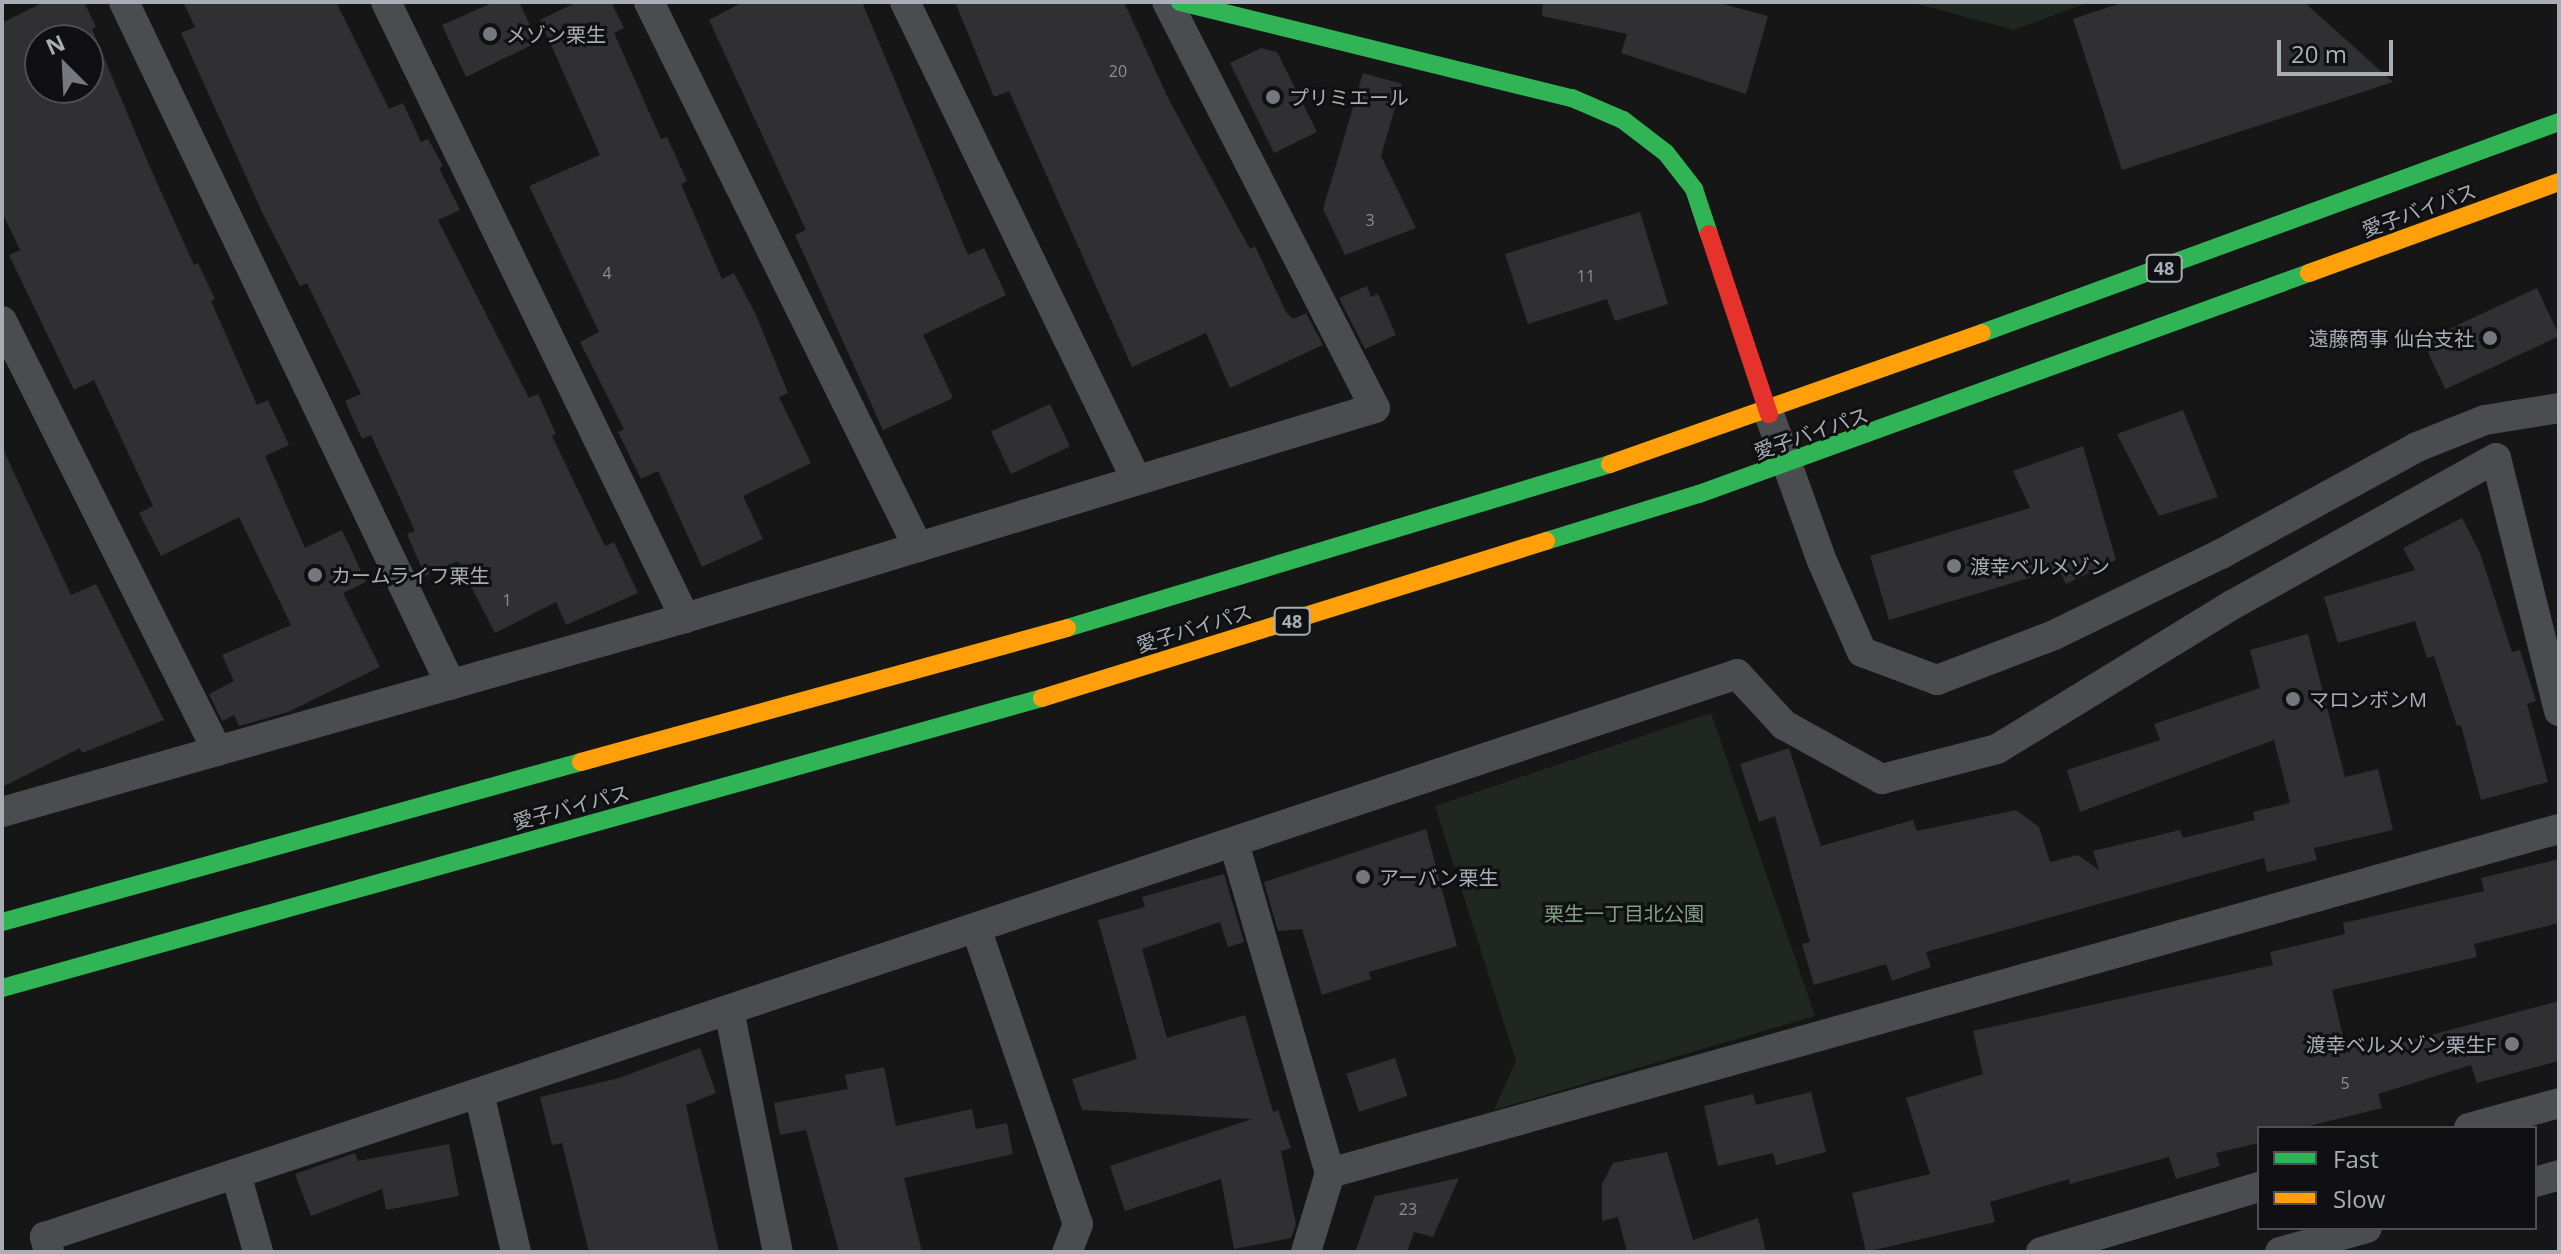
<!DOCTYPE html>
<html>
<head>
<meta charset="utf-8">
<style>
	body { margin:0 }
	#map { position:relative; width:2561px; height:1254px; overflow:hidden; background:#161616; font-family:"Open Sans","Noto Sans JP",sans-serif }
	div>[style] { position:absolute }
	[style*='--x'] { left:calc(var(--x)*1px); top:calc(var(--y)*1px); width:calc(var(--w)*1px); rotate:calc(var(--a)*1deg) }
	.green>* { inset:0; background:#202620 }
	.building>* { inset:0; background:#303032; transform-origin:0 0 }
	.street>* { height:30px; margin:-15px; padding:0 15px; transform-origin:15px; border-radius:15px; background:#4b4c4f }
	.fast>* { height:18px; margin:-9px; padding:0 9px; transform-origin:9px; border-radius:9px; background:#30b455 }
	.slow>* { height:18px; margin:-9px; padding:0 9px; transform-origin:9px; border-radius:9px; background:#ff9f0a }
	.jam>* { height:18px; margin:-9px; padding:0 9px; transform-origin:9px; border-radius:9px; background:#e5322d }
	.dots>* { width:22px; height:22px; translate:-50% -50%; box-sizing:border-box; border:4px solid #101012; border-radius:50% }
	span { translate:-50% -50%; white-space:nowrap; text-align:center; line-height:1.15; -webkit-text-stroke:6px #101012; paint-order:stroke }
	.number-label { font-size:16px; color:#8a8e95 }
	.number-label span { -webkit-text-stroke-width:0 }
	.shield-label span { padding:2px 6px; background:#101012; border:2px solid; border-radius:6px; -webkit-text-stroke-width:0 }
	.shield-label { font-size:18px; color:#a8adb6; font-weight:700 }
	.poi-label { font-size:20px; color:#a8adb6 }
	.left { translate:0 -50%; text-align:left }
	.right { translate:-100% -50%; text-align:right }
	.street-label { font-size:20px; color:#a8adb6 }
	.park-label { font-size:20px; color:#819f82 }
	.frame { position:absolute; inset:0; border:4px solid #a8adb6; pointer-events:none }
	.legend { position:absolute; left:2257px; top:1126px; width:280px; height:104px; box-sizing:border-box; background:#101012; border:2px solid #4d4f54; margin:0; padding:10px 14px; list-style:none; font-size:24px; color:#a8adb6 }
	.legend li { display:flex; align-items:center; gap:16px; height:40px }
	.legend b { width:40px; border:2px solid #4d4f54 }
	.north { position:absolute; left:24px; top:24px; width:80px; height:80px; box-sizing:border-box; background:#101012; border:2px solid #4d4f54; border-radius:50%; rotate:336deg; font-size:22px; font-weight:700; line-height:32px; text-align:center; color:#a8adb6 }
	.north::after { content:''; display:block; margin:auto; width:28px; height:36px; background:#75787e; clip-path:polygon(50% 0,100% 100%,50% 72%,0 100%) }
	.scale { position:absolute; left:2277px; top:40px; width:116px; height:36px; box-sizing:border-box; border:4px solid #a8adb6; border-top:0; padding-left:10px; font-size:24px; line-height:28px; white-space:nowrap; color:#a8adb6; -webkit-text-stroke:6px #101012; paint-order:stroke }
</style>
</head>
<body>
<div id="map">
	<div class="green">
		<i style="clip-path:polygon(1910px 2px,2090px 2px,2014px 30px)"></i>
		<i style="clip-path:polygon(1711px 713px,1815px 1016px,1494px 1110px,1516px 1061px,1435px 806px)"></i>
	</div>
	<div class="building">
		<i style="clip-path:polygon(evenodd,44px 2px,84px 2px,96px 27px,92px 29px,149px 165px,194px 265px,198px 263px,215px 299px,211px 301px,257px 405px,268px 400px,289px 445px,265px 456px,305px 548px,342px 530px,366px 582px,343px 593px,380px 667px,288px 712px,239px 726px,234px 715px,222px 721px,209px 694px,234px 681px,222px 655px,291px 625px,239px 517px,161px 556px,139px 513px,153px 506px,94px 380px,74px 390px,9px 255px,20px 250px,2px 212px,2px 23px,44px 2px,40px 40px,88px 40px,88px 88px,40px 88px,40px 40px)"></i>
		<i style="clip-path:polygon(183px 2px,336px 2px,389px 109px,403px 103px,421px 142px,428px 139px,443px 166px,439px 168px,460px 210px,438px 220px,529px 398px,538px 394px,556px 434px,552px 436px,605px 546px,614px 542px,638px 593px,566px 625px,556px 602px,495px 633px,458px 561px,425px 576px,407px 534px,415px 531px,371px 435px,362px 439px,345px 401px,361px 394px,307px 283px,300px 286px,263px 214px,181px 33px,195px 27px)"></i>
		<i style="clip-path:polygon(494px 2px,519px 2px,538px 42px,466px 77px,442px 25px)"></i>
		<i style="clip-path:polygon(577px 2px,611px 2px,624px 28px,614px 33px,661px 139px,667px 137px,687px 181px,681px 184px,722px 279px,734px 273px,756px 315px,788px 393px,779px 397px,811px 463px,743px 496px,763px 539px,702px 567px,658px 471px,641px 479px,618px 432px,624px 429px,580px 342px,599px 332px,529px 186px,600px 155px,540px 20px)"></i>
		<i style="clip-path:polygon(743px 2px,862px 2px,968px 255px,984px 248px,1006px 295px,923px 335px,953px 398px,883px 430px,795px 235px,806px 230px,709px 20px)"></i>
		<i style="clip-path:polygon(955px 2px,1124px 2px,1169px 100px,1250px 249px,1255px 246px,1286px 312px,1293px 319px,1306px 313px,1323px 345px,1230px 388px,1206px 333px,1132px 367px,1009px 91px,994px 97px)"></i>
		<i style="clip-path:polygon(1543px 2px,1715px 2px,1768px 16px,1746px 94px,1621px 53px,1627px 34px,1542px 16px)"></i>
		<i style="clip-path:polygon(2124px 2px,2304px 2px,2393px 82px,2122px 170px,2073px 19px)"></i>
		<i style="clip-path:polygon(1261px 48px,1277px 52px,1317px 132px,1274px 153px,1230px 63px)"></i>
		<i style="clip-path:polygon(1363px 73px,1402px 84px,1381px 156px,1416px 228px,1345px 255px,1323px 209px)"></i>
		<i style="clip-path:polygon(1640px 212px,1668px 304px,1615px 321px,1607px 299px,1528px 324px,1505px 254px)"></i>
		<i style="clip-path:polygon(1367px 286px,1371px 297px,1378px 294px,1396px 335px,1365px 349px,1339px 298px)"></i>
		<i style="left:2537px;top:288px;width:53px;height:126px;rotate:65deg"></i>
		<i style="left:1050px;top:404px;width:47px;height:65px;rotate:65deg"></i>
		<i style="clip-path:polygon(2183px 410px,2218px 497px,2159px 516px,2117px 434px)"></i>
		<i style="clip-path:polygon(2083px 446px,2116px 560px,2066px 584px,2059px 569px,1889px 620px,1870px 556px,2030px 508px,2013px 471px)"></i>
		<i style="clip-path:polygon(2px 447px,71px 595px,96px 584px,164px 720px,82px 753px,80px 748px,2px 787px)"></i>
		<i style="clip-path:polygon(2462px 518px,2480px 553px,2512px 652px,2520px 650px,2536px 701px,2527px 704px,2548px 782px,2481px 800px,2461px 725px,2457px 726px,2434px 656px,2427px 658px,2415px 621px,2338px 643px,2324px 597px,2415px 570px,2403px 548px)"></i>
		<i style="clip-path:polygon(2308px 634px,2345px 777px,2378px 769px,2393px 830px,2314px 848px,2317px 860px,2267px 872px,2264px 858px,1926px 952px,1931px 967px,1892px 981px,1886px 964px,1814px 985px,1802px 944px,1810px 942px,1775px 816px,1759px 822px,1740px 764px,1789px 748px,1821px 846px,1913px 820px,1917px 831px,2016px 810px,2039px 827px,2050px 862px,2078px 855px,2099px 870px,2093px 851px,2180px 830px,2183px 838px,2255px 820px,2253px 812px,2290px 803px,2274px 740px,2080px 812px,2067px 770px,2160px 740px,2154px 724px,2260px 688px,2250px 650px)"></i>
		<i style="clip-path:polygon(1426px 829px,1457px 946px,1369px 972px,1371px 979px,1322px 995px,1302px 929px,1278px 931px,1264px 882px)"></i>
		<i style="clip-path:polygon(2559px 859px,2559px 923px,2474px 944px,2477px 957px,2332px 990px,2346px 1049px,2366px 1045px,2367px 1052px,2559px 1001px,2559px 1061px,2477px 1083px,2471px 1065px,2378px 1094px,2382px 1108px,2301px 1128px,2259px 1128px,2259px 1143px,2216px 1153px,2220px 1166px,2176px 1179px,2169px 1157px,2070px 1184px,2069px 1179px,1990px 1202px,1995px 1222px,1866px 1252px,1852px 1193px,1930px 1174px,1906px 1098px,1983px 1074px,1973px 1031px,2273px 965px,2270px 952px,2345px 934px,2343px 923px,2484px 891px,2481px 878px)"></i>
		<i style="clip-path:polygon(1224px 874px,1244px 942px,1228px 947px,1220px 922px,1142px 949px,1167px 1038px,1245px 1015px,1273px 1112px,1278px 1110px,1291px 1148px,1281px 1151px,1296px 1224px,1291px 1238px,1234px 1249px,1221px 1179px,1125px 1211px,1110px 1166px,1252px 1119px,1082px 1110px,1072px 1079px,1137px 1059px,1098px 920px,1145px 907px,1142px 897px)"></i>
		<i style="clip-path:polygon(700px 1048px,716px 1093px,686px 1105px,719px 1252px,589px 1252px,562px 1143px,552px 1145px,540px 1097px,619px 1078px)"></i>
		<i style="left:1395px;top:1058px;width:40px;height:51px;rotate:72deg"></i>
		<i style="clip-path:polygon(884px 1067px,896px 1126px,972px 1109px,976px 1129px,1007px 1123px,1013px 1154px,904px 1178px,922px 1252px,839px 1252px,806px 1130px,780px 1135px,774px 1103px,848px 1089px,845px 1075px)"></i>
		<i style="clip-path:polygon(1811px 1092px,1826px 1152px,1776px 1165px,1773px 1153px,1718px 1166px,1704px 1106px,1753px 1094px,1756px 1105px)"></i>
		<i style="clip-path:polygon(449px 1144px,459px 1196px,386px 1210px,382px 1189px,311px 1216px,295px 1174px,355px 1153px,358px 1161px)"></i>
		<i style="clip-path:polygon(1667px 1152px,1693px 1240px,1758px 1218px,1766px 1252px,1627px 1252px,1618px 1217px,1602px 1221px,1602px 1184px,1613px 1163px)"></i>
		<i style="clip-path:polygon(1459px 1178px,1433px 1237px,1414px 1232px,1407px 1252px,1355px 1252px,1375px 1196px)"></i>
	</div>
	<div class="street">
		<i style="--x:124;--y:2;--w:757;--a:64.42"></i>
		<i style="--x:386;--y:2;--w:685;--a:64.11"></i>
		<i style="--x:649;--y:2;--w:608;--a:63.73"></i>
		<i style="--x:905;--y:2;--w:530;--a:64.16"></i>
		<i style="--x:2;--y:321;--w:481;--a:63.4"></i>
		<i style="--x:1769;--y:414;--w:156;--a:70.2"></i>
		<i style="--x:1822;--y:561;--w:99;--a:66.3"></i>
		<i style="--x:1862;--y:652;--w:80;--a:20.5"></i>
		<i style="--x:1937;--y:680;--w:125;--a:-21"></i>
		<i style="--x:2054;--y:635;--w:186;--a:-25.9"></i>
		<i style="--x:2221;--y:554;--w:223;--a:-28.6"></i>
		<i style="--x:2417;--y:447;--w:73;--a:-21.7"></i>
		<i style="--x:2485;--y:420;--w:75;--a:-9.2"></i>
		<i style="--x:2;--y:812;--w:710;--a:-15.86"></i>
		<i style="--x:685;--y:618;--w:721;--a:-16.93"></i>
		<i style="--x:1375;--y:408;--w:456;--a:-117.1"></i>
		<i style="--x:1234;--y:843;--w:344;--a:73.8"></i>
		<i style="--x:1330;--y:1173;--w:83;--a:106.9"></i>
		<i style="--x:976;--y:928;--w:313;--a:71"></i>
		<i style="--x:1078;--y:1224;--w:30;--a:111"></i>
		<i style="--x:729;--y:1010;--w:247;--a:78.6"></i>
		<i style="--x:479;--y:1093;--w:163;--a:76.9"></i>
		<i style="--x:2469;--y:1128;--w:93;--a:-15.5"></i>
		<i style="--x:1330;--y:1173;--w:1276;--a:-15.64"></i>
		<i style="--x:236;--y:1174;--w:81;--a:74.2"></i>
		<i style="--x:2535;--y:1182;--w:25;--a:-16"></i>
		<i style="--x:49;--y:1252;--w:16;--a:-105"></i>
		<i style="--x:45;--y:1237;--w:1783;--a:-18.4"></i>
		<i style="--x:1737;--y:674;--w:69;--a:47.3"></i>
		<i style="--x:1784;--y:725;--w:112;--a:28.9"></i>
		<i style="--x:1882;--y:779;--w:119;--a:-14.6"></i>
		<i style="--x:1997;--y:749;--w:276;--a:-31.5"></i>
		<i style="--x:2232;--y:605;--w:302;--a:-29.1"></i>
		<i style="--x:2496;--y:458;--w:261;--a:76"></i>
		<i style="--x:2041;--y:1252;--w:227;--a:-16.6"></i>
		<i style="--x:2280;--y:1252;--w:90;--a:-15.4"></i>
	</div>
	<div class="fast">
		<i style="--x:1180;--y:2;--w:404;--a:13.8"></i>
		<i style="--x:1572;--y:98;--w:56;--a:23.3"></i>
		<i style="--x:1623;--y:120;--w:54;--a:37.5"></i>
		<i style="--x:1666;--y:153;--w:46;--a:52.1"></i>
		<i style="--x:1694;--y:189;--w:47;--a:71.6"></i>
		<i style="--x:1982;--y:333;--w:614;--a:-20.09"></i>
		<i style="--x:1546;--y:541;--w:160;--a:-17.1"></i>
		<i style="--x:1699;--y:494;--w:649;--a:-19.92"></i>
		<i style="--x:1067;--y:628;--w:567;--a:-16.81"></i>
		<i style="--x:2;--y:922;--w:601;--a:-15.45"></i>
		<i style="--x:2;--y:988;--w:1080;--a:-15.58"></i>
	</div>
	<div class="slow">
		<i style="--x:2309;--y:273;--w:266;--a:-20"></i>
		<i style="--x:1610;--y:464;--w:394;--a:-19.4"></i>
		<i style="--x:1042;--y:698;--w:528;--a:-17.3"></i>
		<i style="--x:581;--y:762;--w:504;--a:-15.41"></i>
	</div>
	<div class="jam">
		<i style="--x:1709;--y:234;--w:190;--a:71.6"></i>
	</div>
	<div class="dots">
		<i style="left:490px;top:34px;background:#75787e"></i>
		<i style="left:1273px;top:97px;background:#75787e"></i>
		<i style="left:2490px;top:338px;background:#75787e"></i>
		<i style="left:1954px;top:566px;background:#75787e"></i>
		<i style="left:315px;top:575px;background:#75787e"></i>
		<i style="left:2293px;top:699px;background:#75787e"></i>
		<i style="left:1363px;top:877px;background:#75787e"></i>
		<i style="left:2512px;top:1044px;background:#75787e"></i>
	</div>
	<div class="number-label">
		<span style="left:1118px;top:71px">20</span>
		<span style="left:1370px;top:220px">3</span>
		<span style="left:607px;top:273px">4</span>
		<span style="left:1586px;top:276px">11</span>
		<span style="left:507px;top:600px">1</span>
		<span style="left:2345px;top:1083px">5</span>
		<span style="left:1408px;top:1209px">23</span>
	</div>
	<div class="shield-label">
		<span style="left:2164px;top:268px">48</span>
		<span style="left:1292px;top:621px">48</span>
	</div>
	<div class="poi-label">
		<span class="left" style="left:506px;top:34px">メゾン栗生</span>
		<span class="left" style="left:1289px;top:97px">プリミエール</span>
		<span class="right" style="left:2474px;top:338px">遠藤商事 仙台支社</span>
		<span class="left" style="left:1970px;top:566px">渡幸ベルメゾン</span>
		<span class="left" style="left:331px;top:575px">カームライフ栗生</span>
		<span class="left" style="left:2309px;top:699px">マロンボンM</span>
		<span class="left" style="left:1379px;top:877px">アーバン栗生</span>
		<span class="right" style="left:2496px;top:1044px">渡幸ベルメゾン栗生F</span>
	</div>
	<div class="street-label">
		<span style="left:2419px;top:210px;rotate:-20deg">愛子バイパス</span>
		<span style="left:1811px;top:433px;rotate:-19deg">愛子バイパス</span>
		<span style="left:1194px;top:628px;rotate:-17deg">愛子バイパス</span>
		<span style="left:571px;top:807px;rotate:-15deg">愛子バイパス</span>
	</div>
	<div class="park-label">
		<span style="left:1624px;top:913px">栗生一丁目北公園</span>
	</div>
	<div class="frame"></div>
	<ul class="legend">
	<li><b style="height:10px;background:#30b455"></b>Fast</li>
	<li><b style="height:10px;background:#ff9f0a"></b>Slow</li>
	</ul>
	<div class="north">N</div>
	<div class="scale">20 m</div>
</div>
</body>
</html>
